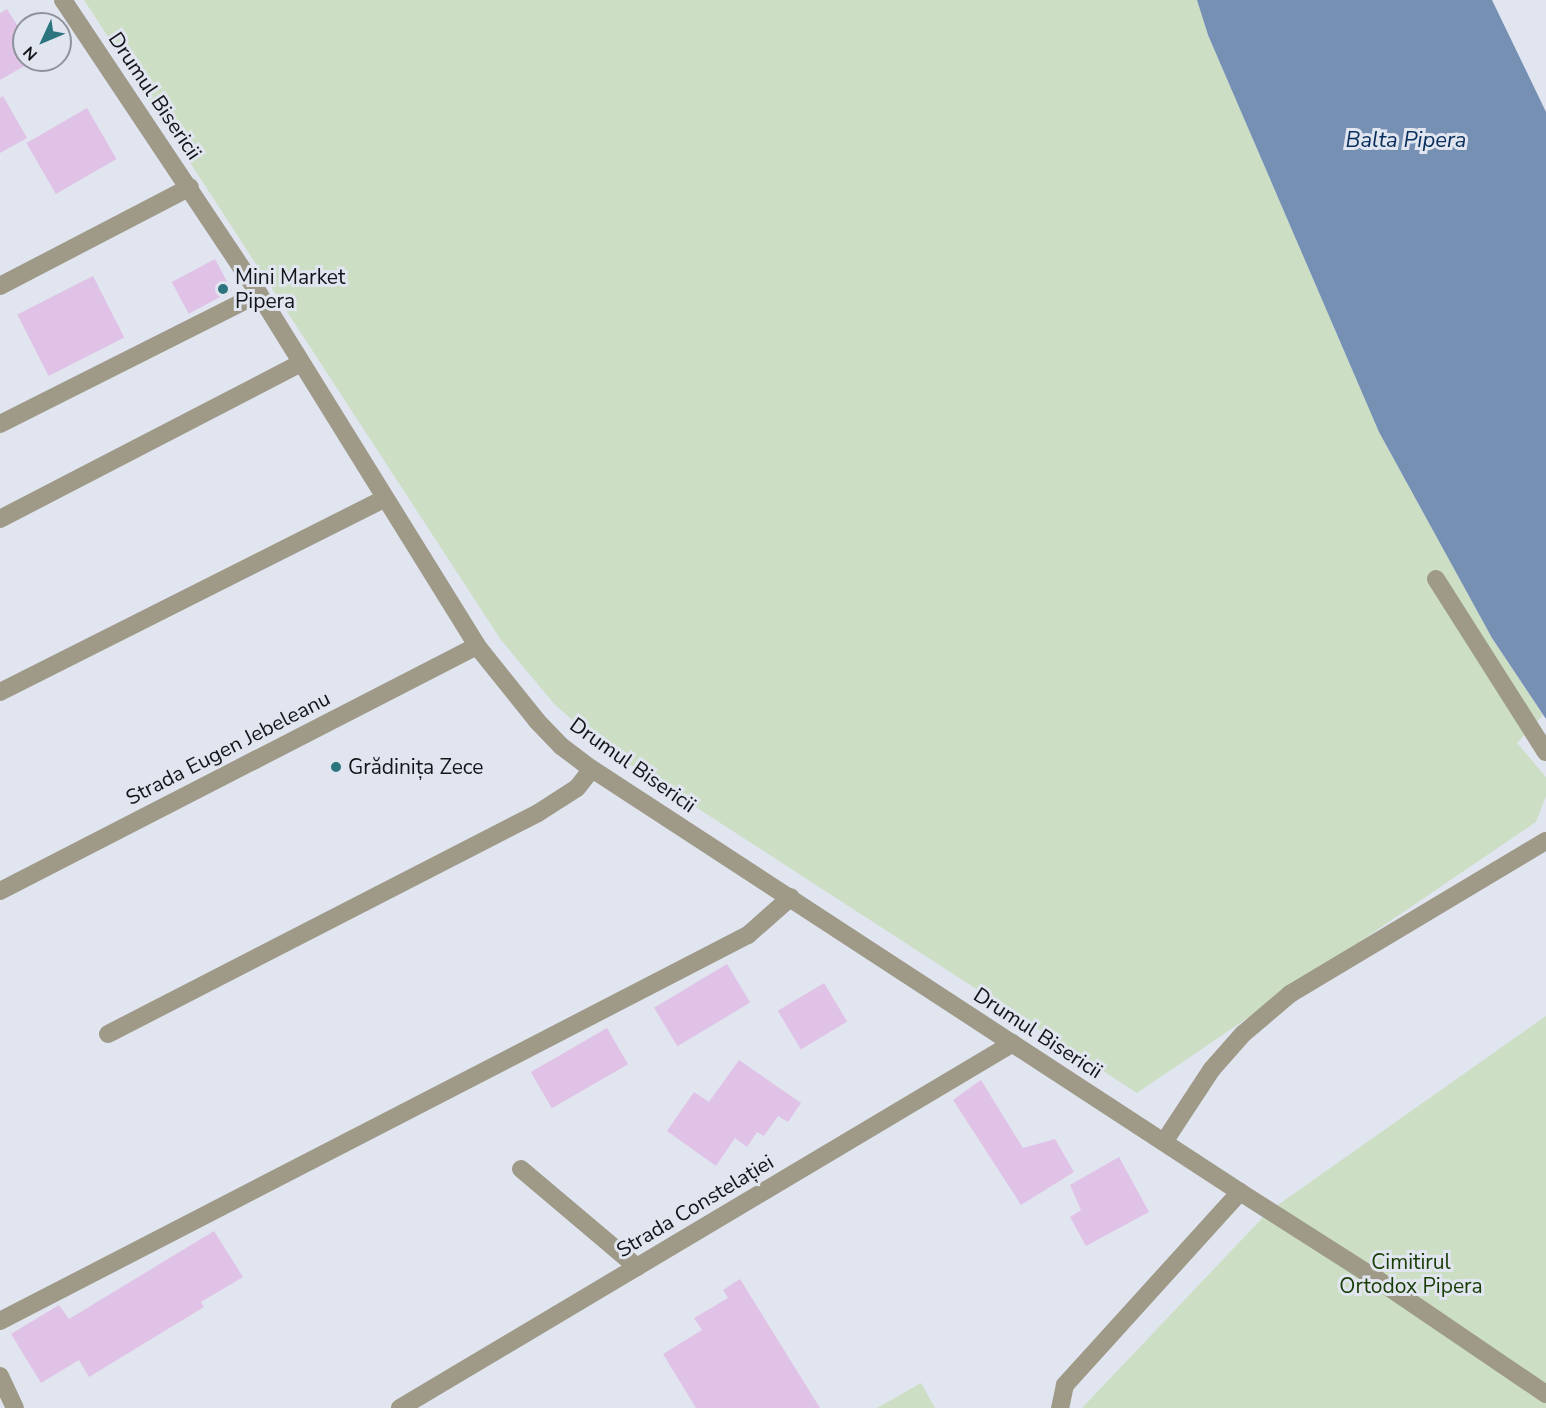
<!DOCTYPE html>
<html>
<head>
<meta charset="utf-8">
<style>
	body { margin:0 }
	#map { position:relative; width:1546px; height:1408px; overflow:hidden; background:#e0e5f0; font-family:"Nunito Sans",sans-serif }
	div>[style] { position:absolute }
	[style*='--x'] { left:calc(var(--x)*1px); top:calc(var(--y)*1px); width:calc(var(--w)*1px); rotate:calc(var(--a)*1deg) }
	.green>* { inset:0; background:#ccdfc5 }
	.water>* { inset:0; background:#7690b4 }
	.building>* { inset:0; background:#e1c2e7; transform-origin:0 0 }
	.minor>* { height:18px; margin:-9px; padding:0 9px; transform-origin:9px; border-radius:9px; background:#9e9a87 }
	.dots>* { width:16px; height:16px; translate:-50% -50%; box-sizing:border-box; border:3px solid #e0e5f0; border-radius:50% }
	span { translate:-50% -50%; white-space:nowrap; text-align:center; line-height:1.15; -webkit-text-stroke:6px #e0e5f0; paint-order:stroke }
	.street-label { font-size:21px; color:#141519 }
	.poi-label { font-size:21px; color:#141519 }
	.left { translate:0 -50%; text-align:left }
	.park-label { font-size:21px; color:#183c04 }
	.water-label { font-size:22px; color:#082e5c; font-style:italic }
	.north { position:absolute; left:12px; top:12px; width:60px; height:60px; box-sizing:border-box; background:#e0e5f0; border:2px solid #8e929a; border-radius:50%; rotate:226deg; font-size:16px; font-weight:700; line-height:24px; text-align:center; color:#141519 }
	.north::after { content:''; display:block; margin:auto; width:21px; height:27px; background:#2c757e; clip-path:polygon(50% 0,100% 100%,50% 72%,0 100%) }
</style>
</head>
<body>
<div id="map">
	<div class="green">
		<i style="clip-path:polygon(84px 0,1197px 0,1208px 35px,1379px 432px,1492px 638px,1543px 715px,1517px 743px,1546px 777px,1546px 796px,1536px 822px,1137px 1093px,606px 749px,555px 705px,501px 640px)"></i>
		<i style="clip-path:polygon(1546px 1016px,1546px 1408px,1082px 1408px,1268px 1212px)"></i>
		<i style="clip-path:polygon(921px 1383px,935px 1408px,877px 1408px)"></i>
	</div>
	<div class="water">
		<i style="clip-path:polygon(1197px 0,1492px 0,1546px 112px,1546px 719px,1492px 638px,1379px 432px,1208px 35px)"></i>
	</div>
	<div class="building">
		<i style="clip-path:polygon(7px 9px,24px 36px,24px 60px,35px 60px,0 80px,0 13px)"></i>
		<i style="clip-path:polygon(3px 96px,27px 138px,0 153px,0 98px)"></i>
		<i style="left:87px;top:108px;width:59px;height:70px;rotate:60deg"></i>
		<i style="left:215px;top:259px;width:36px;height:49px;rotate:62deg"></i>
		<i style="left:93px;top:276px;width:69px;height:85px;rotate:63deg"></i>
		<i style="left:727px;top:964px;width:45px;height:85px;rotate:59deg"></i>
		<i style="left:824px;top:983px;width:45px;height:54px;rotate:59deg"></i>
		<i style="left:607px;top:1028px;width:42px;height:88px;rotate:60deg"></i>
		<i style="clip-path:polygon(739px 1060px,801px 1103px,788px 1122px,778px 1116px,764px 1136px,757px 1132px,747px 1147px,735px 1138px,716px 1166px,667px 1131px,694px 1092px,709px 1102px)"></i>
		<i style="clip-path:polygon(981px 1080px,1023px 1148px,1055px 1139px,1074px 1172px,1021px 1205px,953px 1100px)"></i>
		<i style="clip-path:polygon(1119px 1157px,1149px 1212px,1086px 1246px,1070px 1217px,1081px 1210px,1070px 1185px)"></i>
		<i style="clip-path:polygon(214px 1231px,243px 1277px,201px 1302px,204px 1307px,89px 1377px,79px 1360px,41px 1383px,11px 1334px,59px 1305px,69px 1319px)"></i>
		<i style="clip-path:polygon(740px 1279px,820px 1408px,696px 1408px,663px 1354px,702px 1330px,694px 1318px,728px 1298px,723px 1290px)"></i>
	</div>
	<div class="minor">
		<i style="--x:63;--y:0;--w:353;--a:56.3"></i>
		<i style="--x:259;--y:294;--w:414;--a:58.2"></i>
		<i style="--x:477;--y:646;--w:96;--a:51.3"></i>
		<i style="--x:537;--y:721;--w:35;--a:46"></i>
		<i style="--x:561;--y:746;--w:39;--a:37"></i>
		<i style="--x:592;--y:769;--w:774;--a:33.14"></i>
		<i style="--x:1240;--y:1192;--w:261;--a:132.2"></i>
		<i style="--x:1065;--y:1385;--w:24;--a:102"></i>
		<i style="--x:0;--y:286;--w:214;--a:-27.5"></i>
		<i style="--x:0;--y:424;--w:290;--a:-26.7"></i>
		<i style="--x:0;--y:519;--w:339;--a:-27.4"></i>
		<i style="--x:1436;--y:579;--w:205;--a:57.6"></i>
		<i style="--x:0;--y:692;--w:431;--a:-26.7"></i>
		<i style="--x:0;--y:891;--w:536;--a:-27.19"></i>
		<i style="--x:108;--y:1034;--w:483;--a:-27.2"></i>
		<i style="--x:538;--y:813;--w:46;--a:-32.7"></i>
		<i style="--x:577;--y:788;--w:24;--a:-52"></i>
		<i style="--x:1164;--y:1142;--w:87;--a:-56.7"></i>
		<i style="--x:1212;--y:1069;--w:47;--a:-48.5"></i>
		<i style="--x:1243;--y:1034;--w:62;--a:-40.4"></i>
		<i style="--x:1290;--y:994;--w:298;--a:-30.9"></i>
		<i style="--x:521;--y:1169;--w:152;--a:40.2"></i>
		<i style="--x:1240;--y:1192;--w:164;--a:32.5"></i>
		<i style="--x:1378;--y:1280;--w:203;--a:34.2"></i>
		<i style="--x:0;--y:1321;--w:842;--a:-27.3"></i>
		<i style="--x:748;--y:935;--w:57;--a:-41.5"></i>
		<i style="--x:0;--y:1376;--w:35;--a:65"></i>
		<i style="--x:400;--y:1408;--w:713;--a:-30.77"></i>
	</div>
	<div class="dots">
		<i style="left:223px;top:289px;background:#2c757e"></i>
		<i style="left:336px;top:767px;background:#2c757e"></i>
	</div>
	<div class="street-label">
		<span style="left:155px;top:96px;rotate:56deg">Drumul Bisericii</span>
		<span style="left:228px;top:748px;rotate:-27deg">Strada Eugen Jebeleanu</span>
		<span style="left:633px;top:765px;rotate:35deg">Drumul Bisericii</span>
		<span style="left:1038px;top:1033px;rotate:33deg">Drumul Bisericii</span>
		<span style="left:695px;top:1206px;rotate:-31deg">Strada Constelației</span>
	</div>
	<div class="poi-label">
		<span class="left" style="left:235px;top:289px">Mini Market<br>Pipera</span>
		<span class="left" style="left:348px;top:767px">Grădinița Zece</span>
	</div>
	<div class="park-label">
		<span style="left:1411px;top:1274px">Cimitirul<br>Ortodox Pipera</span>
	</div>
	<div class="water-label">
		<span style="left:1406px;top:141px">Balta Pipera</span>
	</div>
	<div class="north">N</div>
</div>
</body>
</html>
